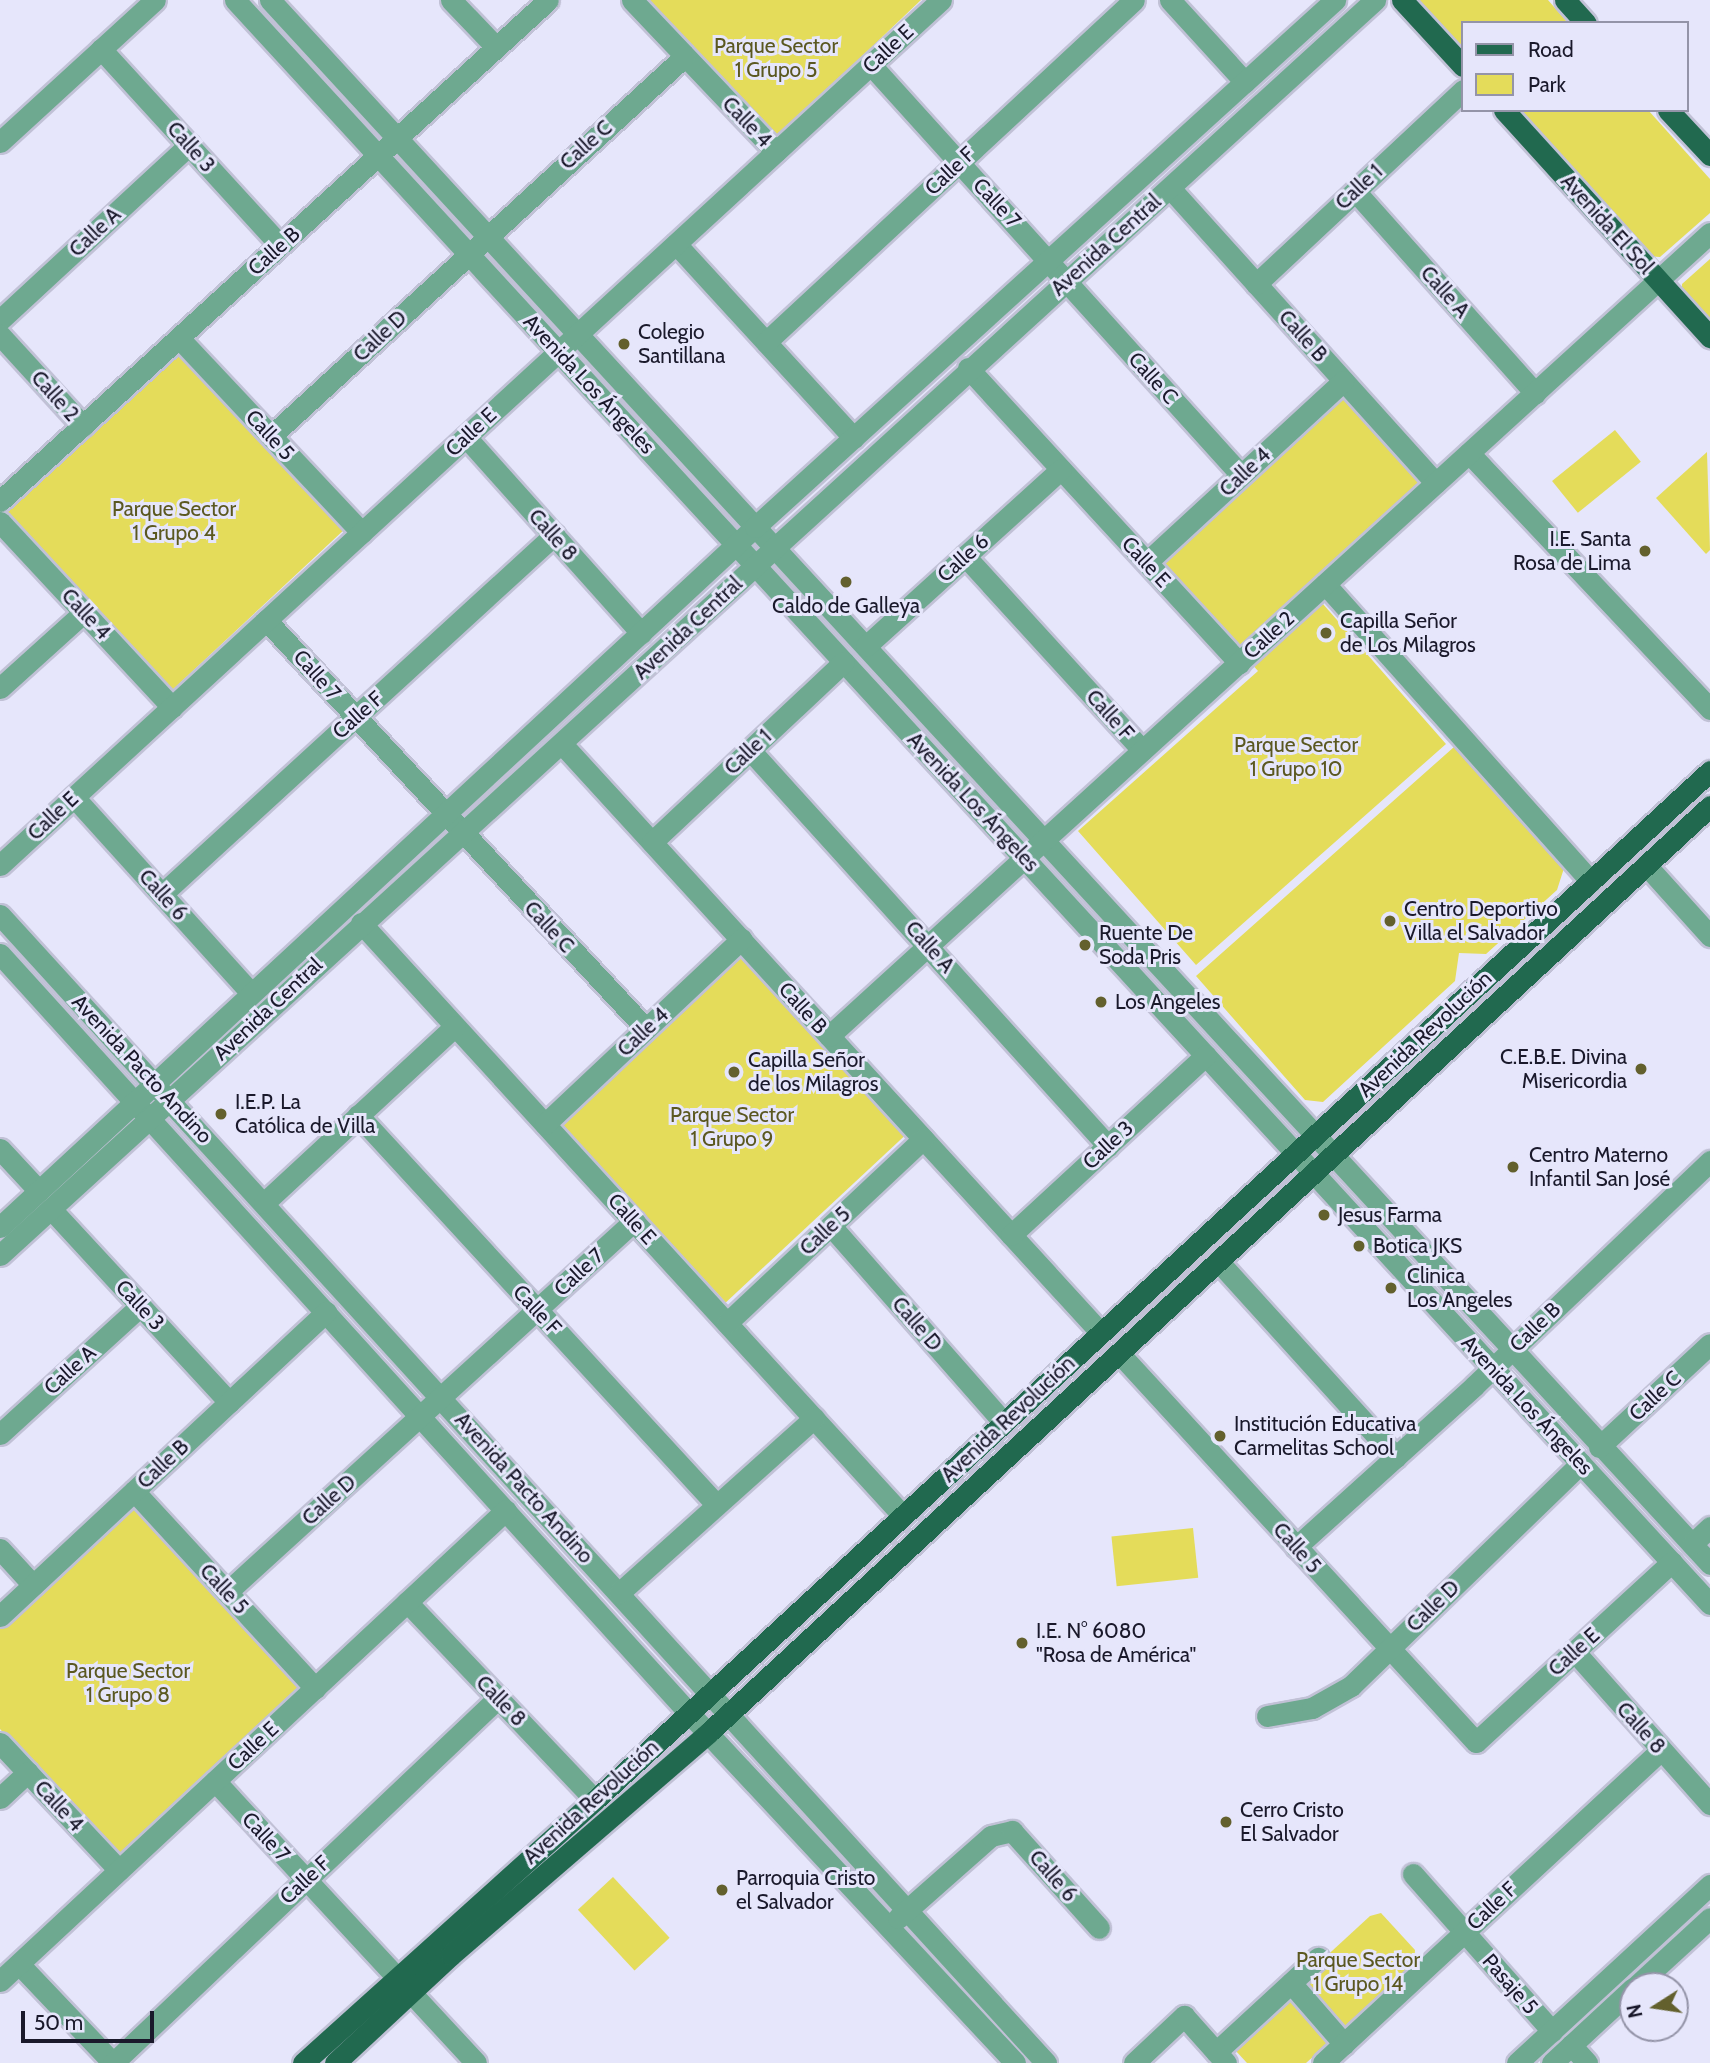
<!DOCTYPE html>
<html>
<head>
<meta charset="utf-8">
<style>
	body { margin:0 }
	#map { position:relative; width:1710px; height:2063px; overflow:hidden; background:#e6e6fb; font-family:Cabin,sans-serif }
	div>[style] { position:absolute }
	[style*='--x'] { left:calc(var(--x)*1px); top:calc(var(--y)*1px); width:calc(var(--w)*1px); rotate:calc(var(--a)*1deg) }
	.green>* { inset:0; background:#e4dc5a; transform-origin:0 0 }
	.roads { filter:drop-shadow(2px 0 #c1c1d6) drop-shadow(-2px 0 #c1c1d6) drop-shadow(0 2px #c1c1d6) drop-shadow(0 -2px #c1c1d6) }
	.minor>* { height:21px; margin:-10.5px; padding:0 10.5px; transform-origin:10.5px; border-radius:10.5px; background:#6ea990 }
	.major>* { height:21px; margin:-10.5px; padding:0 10.5px; transform-origin:10.5px; border-radius:10.5px; background:#21694f }
	.dots>* { width:19px; height:19px; translate:-50% -50%; box-sizing:border-box; border:4px solid #e6e6fb; border-radius:50% }
	span { translate:-50% -50%; white-space:nowrap; text-align:center; line-height:1.15; -webkit-text-stroke:6px #e6e6fb; paint-order:stroke }
	.park-label { font-size:21px; color:#5b5820 }
	.street-label { font-size:21px; color:#1a192b }
	.poi-label { font-size:21px; color:#1a192b }
	.left { translate:0 -50%; text-align:left }
	.right { translate:-100% -50%; text-align:right }
	.legend { position:absolute; left:1461px; top:21px; width:228px; height:91px; box-sizing:border-box; background:#e6e6fb; border:2px solid #9494a8; margin:0; padding:9px 12px; list-style:none; font-size:21px; color:#1a192b }
	.legend li { display:flex; align-items:center; gap:14px; height:35px }
	.legend b { width:35px; border:2px solid #9494a8 }
	.north { position:absolute; left:1619px; top:1972px; width:70px; height:70px; box-sizing:border-box; background:#e6e6fb; border:2px solid #9494a8; border-radius:50%; rotate:258deg; font-size:19px; font-weight:700; line-height:28px; text-align:center; color:#1a192b }
	.north::after { content:''; display:block; margin:auto; width:24px; height:32px; background:#63602d; clip-path:polygon(50% 0,100% 100%,50% 72%,0 100%) }
	.scale { position:absolute; left:21px; top:2011px; width:133px; height:32px; box-sizing:border-box; border:4px solid #1a192b; border-top:0; padding-left:9px; font-size:21px; line-height:24px; white-space:nowrap; color:#1a192b; -webkit-text-stroke:5px #e6e6fb; paint-order:stroke }
</style>
</head>
<body>
<div id="map">
	<div class="green">
		<i style="clip-path:polygon(642px 0,921px 0,774px 140px)"></i>
		<i style="clip-path:polygon(1412px 0,1548px 0,1568px 23px,1463px 23px,1463px 56px)"></i>
		<i style="clip-path:polygon(1513px 110px,1648px 110px,1710px 179px,1710px 213px,1660px 257px,1647px 256px)"></i>
		<i style="clip-path:polygon(1710px 259px,1710px 323px,1682px 292px,1682px 284px)"></i>
		<i style="left:178px;top:351px;width:244px;height:236px;rotate:47deg"></i>
		<i style="clip-path:polygon(1344px 394px,1423px 481px,1308px 587px,1446px 744px,1196px 965px,1078px 831px,1258px 671px,1162px 562px)"></i>
		<i style="left:1615px;top:430px;width:41px;height:81px;rotate:51deg"></i>
		<i style="clip-path:polygon(1707px 452px,1710px 550px,1706px 554px,1656px 498px)"></i>
		<i style="clip-path:polygon(1454px 747px,1565px 865px,1557px 890px,1486px 954px,1459px 953px,1455px 981px,1323px 1102px,1305px 1100px,1196px 976px)"></i>
		<i style="left:738px;top:952px;width:248px;height:248px;rotate:47deg"></i>
		<i style="clip-path:polygon(136px 1505px,304px 1692px,119px 1859px,0 1729px,0 1628px)"></i>
		<i style="left:1193px;top:1528px;width:50px;height:82px;rotate:84deg"></i>
		<i style="left:613px;top:1877px;width:83px;height:48px;rotate:47deg"></i>
		<i style="clip-path:polygon(1381px 1913px,1415px 1950px,1414px 1968px,1306px 2063px,1247px 2063px,1235px 2050px,1234px 2041px,1370px 1916px)"></i>
	</div>
	<div class="roads">
		<div class="minor">
			<i style="--x:235;--y:0;--w:2179;--a:47.4"></i>
			<i style="--x:270;--y:0;--w:2126;--a:47.36"></i>
			<i style="--x:451;--y:0;--w:65;--a:46.2"></i>
			<i style="--x:632;--y:0;--w:209;--a:46.5"></i>
			<i style="--x:1170;--y:0;--w:111;--a:47.6"></i>
			<i style="--x:101;--y:49;--w:265;--a:47.6"></i>
			<i style="--x:871;--y:65;--w:552;--a:47.94"></i>
			<i style="--x:0;--y:142;--w:210;--a:-42.5"></i>
			<i style="--x:1170;--y:188;--w:397;--a:48"></i>
			<i style="--x:1355;--y:191;--w:271;--a:48.3"></i>
			<i style="--x:676;--y:244;--w:263;--a:47.5"></i>
			<i style="--x:1256;--y:284;--w:284;--a:-43.1"></i>
			<i style="--x:0;--y:320;--w:258;--a:-42.8"></i>
			<i style="--x:0;--y:335;--w:123;--a:47.6"></i>
			<i style="--x:179;--y:338;--w:267;--a:46.8"></i>
			<i style="--x:766;--y:342;--w:502;--a:-42.9"></i>
			<i style="--x:968;--y:368;--w:401;--a:47.4"></i>
			<i style="--x:271;--y:436;--w:562;--a:-42.55"></i>
			<i style="--x:466;--y:437;--w:263;--a:48.2"></i>
			<i style="--x:1469;--y:453;--w:352;--a:46.7"></i>
			<i style="--x:0;--y:501;--w:742;--a:-42.43"></i>
			<i style="--x:0;--y:522;--w:253;--a:47.1"></i>
			<i style="--x:965;--y:556;--w:263;--a:47.6"></i>
			<i style="--x:1147;--y:562;--w:267;--a:-42.7"></i>
			<i style="--x:1325;--y:584;--w:399;--a:48.2"></i>
			<i style="--x:266;--y:620;--w:558;--a:47.1"></i>
			<i style="--x:866;--y:646;--w:263;--a:-42.2"></i>
			<i style="--x:0;--y:688;--w:113;--a:-42.1"></i>
			<i style="--x:562;--y:744;--w:798;--a:47.54"></i>
			<i style="--x:750;--y:750;--w:534;--a:47.89"></i>
			<i style="--x:74;--y:797;--w:264;--a:47.9"></i>
			<i style="--x:652;--y:842;--w:263;--a:-43.2"></i>
			<i style="--x:0;--y:865;--w:1278;--a:-42.59"></i>
			<i style="--x:1646;--y:865;--w:96;--a:48"></i>
			<i style="--x:162;--y:894;--w:532;--a:-42.48"></i>
			<i style="--x:0;--y:915;--w:1553;--a:47.66"></i>
			<i style="--x:361;--y:923;--w:803;--a:47.57"></i>
			<i style="--x:0;--y:954;--w:1025;--a:47.77"></i>
			<i style="--x:689;--y:1713;--w:478;--a:47"></i>
			<i style="--x:829;--y:1036;--w:1192;--a:-42.35"></i>
			<i style="--x:358;--y:1115;--w:529;--a:47.38"></i>
			<i style="--x:545;--y:1124;--w:270;--a:-43.3"></i>
			<i style="--x:0;--y:1149;--w:57;--a:47.1"></i>
			<i style="--x:264;--y:1203;--w:260;--a:-42.8"></i>
			<i style="--x:51;--y:1209;--w:263;--a:47.3"></i>
			<i style="--x:831;--y:1226;--w:262;--a:48.7"></i>
			<i style="--x:0;--y:1227;--w:1030;--a:-42.84"></i>
			<i style="--x:755;--y:527;--w:784;--a:-42.26"></i>
			<i style="--x:1011;--y:1235;--w:265;--a:-42.7"></i>
			<i style="--x:0;--y:1255;--w:1862;--a:-42.39"></i>
			<i style="--x:1218;--y:1261;--w:265;--a:47.8"></i>
			<i style="--x:727;--y:1323;--w:269;--a:-43.2"></i>
			<i style="--x:1119;--y:1353;--w:528;--a:47.46"></i>
			<i style="--x:1476;--y:1742;--w:266;--a:-42.6"></i>
			<i style="--x:0;--y:1434;--w:190;--a:-42.4"></i>
			<i style="--x:1599;--y:1447;--w:151;--a:-42.9"></i>
			<i style="--x:134;--y:1491;--w:268;--a:47.4"></i>
			<i style="--x:1692;--y:1544;--w:25;--a:-43"></i>
			<i style="--x:1296;--y:1547;--w:241;--a:-42.1"></i>
			<i style="--x:1475;--y:1385;--w:325;--a:-43.6"></i>
			<i style="--x:0;--y:1549;--w:49;--a:47.5"></i>
			<i style="--x:227;--y:1592;--w:551;--a:-42.35"></i>
			<i style="--x:619;--y:1593;--w:262;--a:-41.9"></i>
			<i style="--x:407;--y:1602;--w:273;--a:46.5"></i>
			<i style="--x:0;--y:1616;--w:446;--a:-43"></i>
			<i style="--x:1574;--y:1651;--w:205;--a:48.4"></i>
			<i style="--x:1267;--y:1716;--w:46;--a:-10.1"></i>
			<i style="--x:1312;--y:1708;--w:45;--a:-29.4"></i>
			<i style="--x:1351;--y:1686;--w:320;--a:-44.1"></i>
			<i style="--x:0;--y:1743;--w:174;--a:46.9"></i>
			<i style="--x:215;--y:1781;--w:384;--a:47.2"></i>
			<i style="--x:0;--y:1798;--w:38;--a:-43"></i>
			<i style="--x:1413;--y:1874;--w:210;--a:48.5"></i>
			<i style="--x:898;--y:1918;--w:124;--a:-41.4"></i>
			<i style="--x:991;--y:1836;--w:22;--a:-13"></i>
			<i style="--x:1012;--y:1831;--w:130;--a:48.1"></i>
			<i style="--x:19;--y:1964;--w:137;--a:46.5"></i>
			<i style="--x:0;--y:1981;--w:691;--a:-42.95"></i>
			<i style="--x:1291;--y:1983;--w:81;--a:49"></i>
			<i style="--x:1636;--y:1986;--w:100;--a:-42.6"></i>
			<i style="--x:1571;--y:2045;--w:24;--a:48"></i>
			<i style="--x:1216;--y:2052;--w:139;--a:-42.7"></i>
			<i style="--x:113;--y:2063;--w:531;--a:-43.47"></i>
			<i style="--x:1134;--y:2063;--w:69;--a:-43.2"></i>
			<i style="--x:1184;--y:2016;--w:63;--a:48.2"></i>
			<i style="--x:1323;--y:2063;--w:461;--a:-42.8"></i>
			<i style="--x:1517;--y:2063;--w:263;--a:-42.7"></i>
			<i style="--x:1552;--y:2063;--w:110;--a:-42.8"></i>
		</div>
		<div class="major">
			<i style="--x:1402;--y:0;--w:90;--a:47.3"></i>
			<i style="--x:1565;--y:0;--w:31;--a:48"></i>
			<i style="--x:1504;--y:110;--w:307;--a:47.8"></i>
			<i style="--x:1668;--y:110;--w:62;--a:47"></i>
			<i style="--x:303;--y:2063;--w:393;--a:-42"></i>
			<i style="--x:595;--y:1800;--w:1517;--a:-42.7"></i>
			<i style="--x:335;--y:2063;--w:158;--a:-43"></i>
			<i style="--x:451;--y:1955;--w:340;--a:-40.8"></i>
			<i style="--x:708;--y:1733;--w:1365;--a:-42.77"></i>
		</div>
	</div>
	<div class="dots">
		<i style="left:624px;top:344px;background:#63602d"></i>
		<i style="left:1645px;top:551px;background:#63602d"></i>
		<i style="left:846px;top:582px;background:#63602d"></i>
		<i style="left:1326px;top:633px;background:#63602d"></i>
		<i style="left:1390px;top:921px;background:#63602d"></i>
		<i style="left:1085px;top:945px;background:#63602d"></i>
		<i style="left:1101px;top:1002px;background:#63602d"></i>
		<i style="left:1641px;top:1069px;background:#63602d"></i>
		<i style="left:734px;top:1072px;background:#63602d"></i>
		<i style="left:221px;top:1114px;background:#63602d"></i>
		<i style="left:1513px;top:1167px;background:#63602d"></i>
		<i style="left:1324px;top:1215px;background:#63602d"></i>
		<i style="left:1359px;top:1246px;background:#63602d"></i>
		<i style="left:1391px;top:1288px;background:#63602d"></i>
		<i style="left:1220px;top:1436px;background:#63602d"></i>
		<i style="left:1022px;top:1643px;background:#63602d"></i>
		<i style="left:1226px;top:1822px;background:#63602d"></i>
		<i style="left:722px;top:1890px;background:#63602d"></i>
	</div>
	<div class="park-label">
		<span style="left:776px;top:58px">Parque Sector<br>1 Grupo 5</span>
		<span style="left:174px;top:521px">Parque Sector<br>1 Grupo 4</span>
		<span style="left:1296px;top:757px">Parque Sector<br>1 Grupo 10</span>
		<span style="left:732px;top:1127px">Parque Sector<br>1 Grupo 9</span>
		<span style="left:128px;top:1683px">Parque Sector<br>1 Grupo 8</span>
		<span style="left:1358px;top:1972px">Parque Sector<br>1 Grupo 14</span>
	</div>
	<div class="street-label">
		<span style="left:888px;top:49px;rotate:-43deg">Calle E</span>
		<span style="left:747px;top:122px;rotate:46deg">Calle 4</span>
		<span style="left:586px;top:145px;rotate:-42deg">Calle C</span>
		<span style="left:191px;top:147px;rotate:48deg">Calle 3</span>
		<span style="left:950px;top:171px;rotate:-43deg">Calle F</span>
		<span style="left:1359px;top:187px;rotate:-43deg">Calle 1</span>
		<span style="left:997px;top:203px;rotate:47deg">Calle 7</span>
		<span style="left:1607px;top:224px;rotate:48deg">Avenida El Sol</span>
		<span style="left:95px;top:232px;rotate:-43deg">Calle A</span>
		<span style="left:1106px;top:245px;rotate:-42deg">Avenida Central</span>
		<span style="left:274px;top:251px;rotate:-42deg">Calle B</span>
		<span style="left:1445px;top:292px;rotate:48deg">Calle A</span>
		<span style="left:380px;top:336px;rotate:-43deg">Calle D</span>
		<span style="left:1303px;top:336px;rotate:48deg">Calle B</span>
		<span style="left:1153px;top:378px;rotate:48deg">Calle C</span>
		<span style="left:589px;top:384px;rotate:47deg">Avenida Los Ángeles</span>
		<span style="left:55px;top:396px;rotate:48deg">Calle 2</span>
		<span style="left:471px;top:432px;rotate:-43deg">Calle E</span>
		<span style="left:270px;top:435px;rotate:47deg">Calle 5</span>
		<span style="left:1245px;top:472px;rotate:-43deg">Calle 4</span>
		<span style="left:553px;top:535px;rotate:48deg">Calle 8</span>
		<span style="left:963px;top:558px;rotate:-42deg">Calle 6</span>
		<span style="left:1146px;top:562px;rotate:47deg">Calle E</span>
		<span style="left:86px;top:614px;rotate:47deg">Calle 4</span>
		<span style="left:688px;top:628px;rotate:-43deg">Avenida Central</span>
		<span style="left:1269px;top:635px;rotate:-42deg">Calle 2</span>
		<span style="left:317px;top:675px;rotate:48deg">Calle 7</span>
		<span style="left:358px;top:715px;rotate:-42deg">Calle F</span>
		<span style="left:1110px;top:715px;rotate:48deg">Calle F</span>
		<span style="left:748px;top:752px;rotate:-43deg">Calle 1</span>
		<span style="left:973px;top:802px;rotate:47deg">Avenida Los Ángeles</span>
		<span style="left:53px;top:816px;rotate:-43deg">Calle E</span>
		<span style="left:163px;top:895px;rotate:48deg">Calle 6</span>
		<span style="left:549px;top:927px;rotate:47deg">Calle C</span>
		<span style="left:930px;top:947px;rotate:48deg">Calle A</span>
		<span style="left:803px;top:1008px;rotate:48deg">Calle B</span>
		<span style="left:268px;top:1009px;rotate:-43deg">Avenida Central</span>
		<span style="left:643px;top:1032px;rotate:-43deg">Calle 4</span>
		<span style="left:1425px;top:1034px;rotate:-43deg">Avenida Revolución</span>
		<span style="left:142px;top:1069px;rotate:47deg">Avenida Pacto Andino</span>
		<span style="left:1108px;top:1145px;rotate:-43deg">Calle 3</span>
		<span style="left:632px;top:1219px;rotate:48deg">Calle E</span>
		<span style="left:825px;top:1231px;rotate:-43deg">Calle 5</span>
		<span style="left:579px;top:1272px;rotate:-43deg">Calle 7</span>
		<span style="left:140px;top:1305px;rotate:47deg">Calle 3</span>
		<span style="left:537px;top:1310px;rotate:47deg">Calle F</span>
		<span style="left:917px;top:1324px;rotate:49deg">Calle D</span>
		<span style="left:1535px;top:1327px;rotate:-44deg">Calle B</span>
		<span style="left:70px;top:1370px;rotate:-42deg">Calle A</span>
		<span style="left:1655px;top:1396px;rotate:-43deg">Calle C</span>
		<span style="left:1527px;top:1405px;rotate:47deg">Avenida Los Ángeles</span>
		<span style="left:1008px;top:1419px;rotate:-43deg">Avenida Revolución</span>
		<span style="left:163px;top:1464px;rotate:-43deg">Calle B</span>
		<span style="left:524px;top:1488px;rotate:48deg">Avenida Pacto Andino</span>
		<span style="left:329px;top:1500px;rotate:-42deg">Calle D</span>
		<span style="left:1297px;top:1548px;rotate:48deg">Calle 5</span>
		<span style="left:224px;top:1589px;rotate:47deg">Calle 5</span>
		<span style="left:1433px;top:1606px;rotate:-44deg">Calle D</span>
		<span style="left:1574px;top:1652px;rotate:-42deg">Calle E</span>
		<span style="left:501px;top:1701px;rotate:46deg">Calle 8</span>
		<span style="left:1641px;top:1728px;rotate:48deg">Calle 8</span>
		<span style="left:253px;top:1746px;rotate:-43deg">Calle E</span>
		<span style="left:591px;top:1802px;rotate:-42deg">Avenida Revolución</span>
		<span style="left:59px;top:1806px;rotate:47deg">Calle 4</span>
		<span style="left:266px;top:1837px;rotate:47deg">Calle 7</span>
		<span style="left:1053px;top:1876px;rotate:49deg">Calle 6</span>
		<span style="left:305px;top:1880px;rotate:-43deg">Calle F</span>
		<span style="left:1492px;top:1906px;rotate:-43deg">Calle F</span>
		<span style="left:1510px;top:1984px;rotate:49deg">Pasaje 5</span>
	</div>
	<div class="poi-label">
		<span class="left" style="left:638px;top:344px">Colegio<br>Santillana</span>
		<span class="right" style="left:1631px;top:551px">I.E. Santa<br>Rosa de Lima</span>
		<span style="left:846px;top:606px">Caldo de Galleya</span>
		<span class="left" style="left:1340px;top:633px">Capilla Señor<br>de Los Milagros</span>
		<span class="left" style="left:1404px;top:921px">Centro Deportivo<br>Villa el Salvador</span>
		<span class="left" style="left:1099px;top:945px">Ruente De<br>Soda Pris</span>
		<span class="left" style="left:1115px;top:1002px">Los Angeles</span>
		<span class="right" style="left:1627px;top:1069px">C.E.B.E. Divina<br>Misericordia</span>
		<span class="left" style="left:748px;top:1072px">Capilla Señor<br>de los Milagros</span>
		<span class="left" style="left:235px;top:1114px">I.E.P. La<br>Católica de Villa</span>
		<span class="left" style="left:1529px;top:1167px">Centro Materno<br>Infantil San José</span>
		<span class="left" style="left:1338px;top:1215px">Jesus Farma</span>
		<span class="left" style="left:1373px;top:1246px">Botica JKS</span>
		<span class="left" style="left:1407px;top:1288px">Clinica<br>Los Angeles</span>
		<span class="left" style="left:1234px;top:1436px">Institución Educativa<br>Carmelitas School</span>
		<span class="left" style="left:1036px;top:1643px">I.E. N° 6080<br>"Rosa de América"</span>
		<span class="left" style="left:1240px;top:1822px">Cerro Cristo<br>El Salvador</span>
		<span class="left" style="left:736px;top:1890px">Parroquia Cristo<br>el Salvador</span>
	</div>
	<ul class="legend">
	<li><b style="height:9px;background:#21694f"></b>Road</li>
	<li><b style="height:19px;background:#e4dc5a"></b>Park</li>
	</ul>
	<div class="north">N</div>
	<div class="scale">50 m</div>
</div>
</body>
</html>
